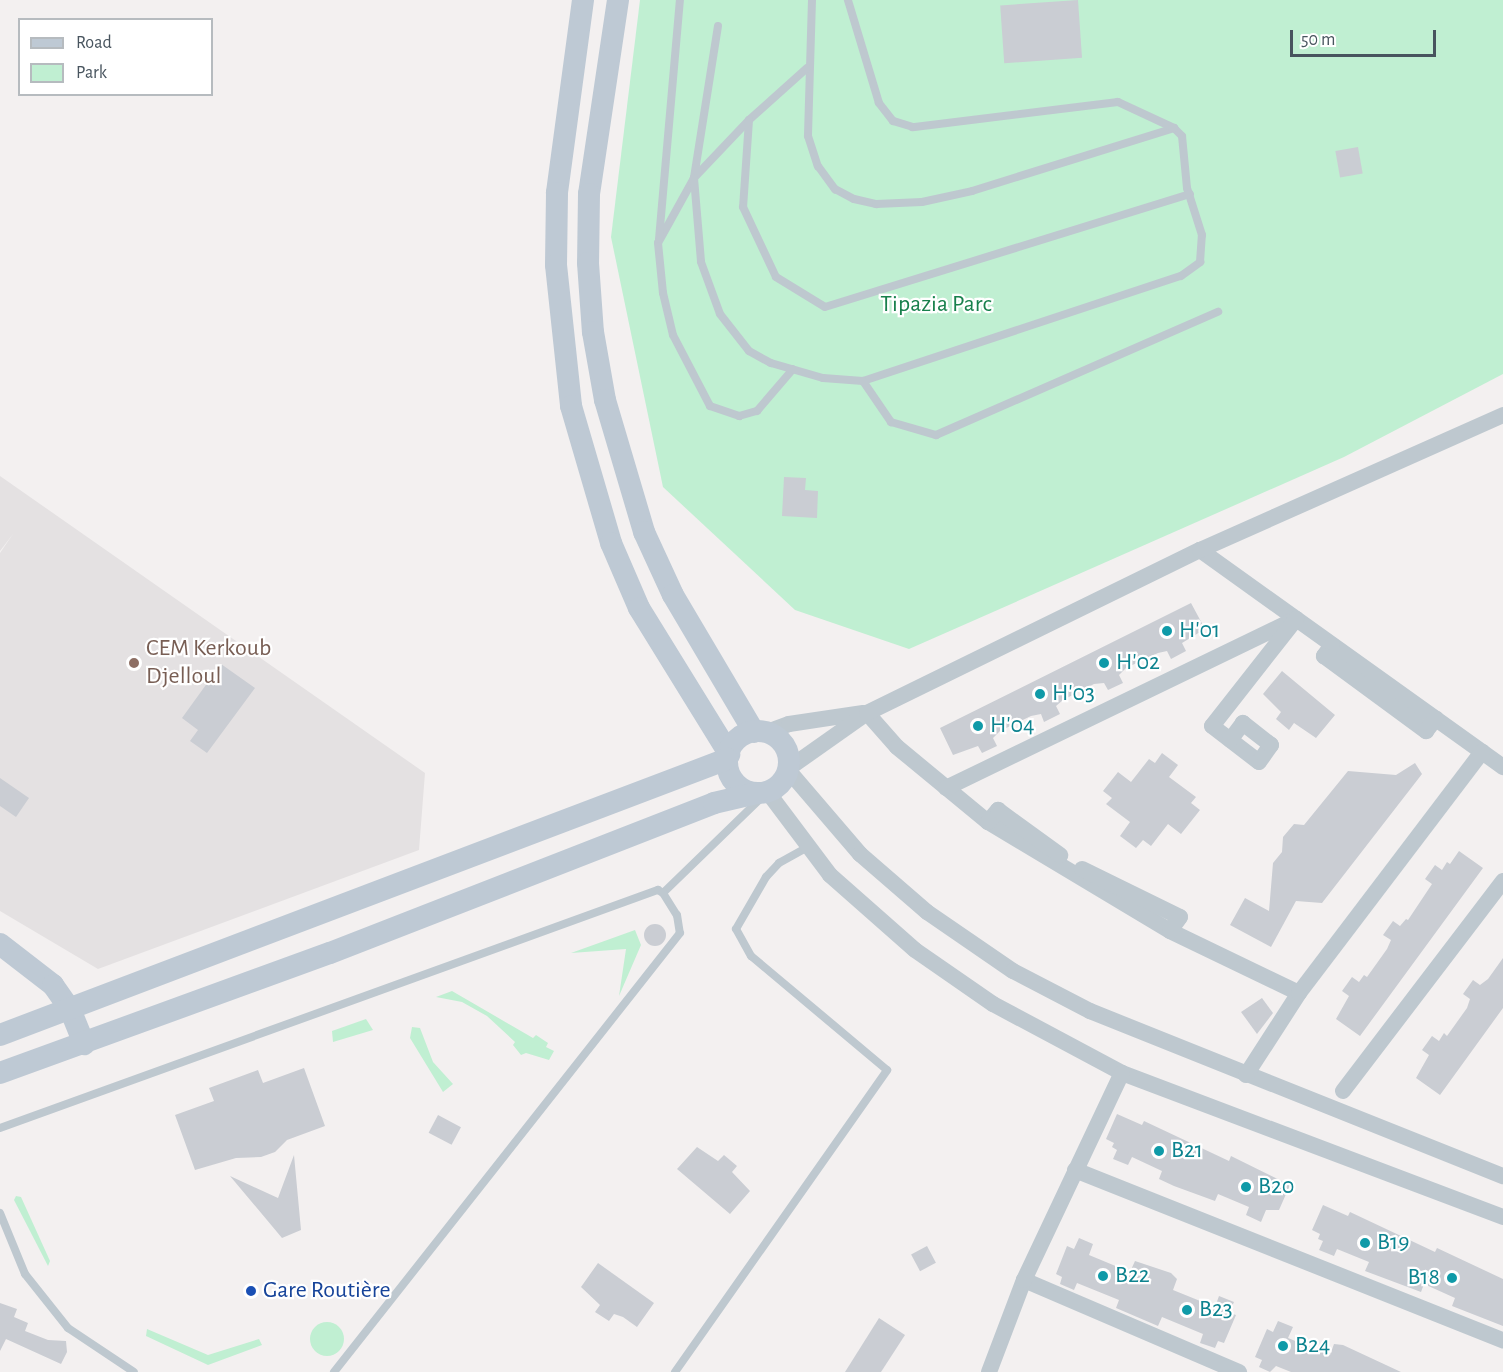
<!DOCTYPE html>
<html>
<head>
<meta charset="utf-8">
<style>
	body { margin:0 }
	#map { position:relative; width:1503px; height:1372px; overflow:hidden; background:#f3f0f0; font-family:"Alegreya Sans",sans-serif }
	div>[style] { position:absolute }
	[style*='--x'] { left:calc(var(--x)*1px); top:calc(var(--y)*1px); width:calc(var(--w)*1px); rotate:calc(var(--a)*1deg) }
	.education>* { inset:0; background:#e4e1e2 }
	.green>* { inset:0; background:#c0efd2 }
	.round { border-radius:50% }
	.building>* { inset:0; background:#cacdd3; transform-origin:0 0 }
	.lane>* { height:8px; margin:-4px; padding:0 4px; transform-origin:4px; border-radius:4px; background:#bec8cf }
	.street>* { height:16px; margin:-8px; padding:0 8px; transform-origin:8px; border-radius:8px; background:#bec8cf }
	.secondary>* { height:22px; margin:-11px; padding:0 11px; transform-origin:11px; border-radius:11px; background:#bec9d4 }
	.secondary>.ring { margin:-11px; padding:0; box-sizing:content-box; background:none; border:22px solid #bec9d4; border-radius:50% }
	.dots>* { width:16px; height:16px; translate:-50% -50%; box-sizing:border-box; border:3px solid #fff; border-radius:50% }
	span { translate:-50% -50%; white-space:nowrap; text-align:center; line-height:1.15; -webkit-text-stroke:4.5px #fff; paint-order:stroke }
	.park-label { font-size:24px; color:#18804c }
	.culture-label { font-size:24px; color:#0d838f }
	.left { translate:0 -50%; text-align:left }
	.right { translate:-100% -50%; text-align:right }
	.education-label { font-size:24px; color:#785e54 }
	.transit-label { font-size:24px; color:#164399 }
	.legend { position:absolute; left:18px; top:18px; width:195px; height:78px; box-sizing:border-box; background:#fff; border:2px solid #b6bbbf; margin:0; padding:8px 10px; list-style:none; font-size:18px; color:#48545e }
	.legend li { display:flex; align-items:center; gap:12px; height:30px }
	.legend b { width:30px; border:2px solid #b6bbbf }
	.scale { position:absolute; left:1290px; top:30px; width:146px; height:27px; box-sizing:border-box; border:3px solid #48545e; border-top:0; padding-left:8px; font-size:18px; line-height:21px; white-space:nowrap; color:#48545e; -webkit-text-stroke:4px #fff; paint-order:stroke }
</style>
</head>
<body>
<div id="map">
	<div class="education">
		<i style="clip-path:polygon(0 476px,425px 773px,419px 850px,98px 969px,0 911px,0 553px,13px 534px,0 551px)"></i>
	</div>
	<div class="green">
		<i style="clip-path:polygon(640px 0,1503px 0,1503px 374px,1344px 457px,909px 649px,795px 610px,663px 487px,611px 237px)"></i>
		<i style="clip-path:polygon(635px 930px,641px 945px,619px 996px,626px 949px,571px 953px)"></i>
		<i style="clip-path:polygon(452px 991px,533px 1038px,536px 1035px,548px 1043px,546px 1047px,554px 1051px,549px 1060px,526px 1053px,521px 1055px,513px 1045px,515px 1042px,487px 1016px,462px 1002px,436px 997px)"></i>
		<i style="clip-path:polygon(366px 1019px,373px 1030px,333px 1042px,332px 1031px)"></i>
		<i style="clip-path:polygon(412px 1027px,420px 1028px,433px 1062px,453px 1084px,443px 1092px,410px 1038px)"></i>
		<i style="clip-path:polygon(16px 1196px,21px 1197px,50px 1261px,48px 1266px,14px 1200px)"></i>
		<i class="round" style="left:310px;top:1322px;width:34px;height:34px"></i>
		<i style="clip-path:polygon(147px 1329px,208px 1355px,259px 1339px,262px 1345px,208px 1365px,146px 1336px)"></i>
	</div>
	<div class="building">
		<i style="left:1078px;top:0;width:58px;height:78px;rotate:86deg"></i>
		<i style="left:1358px;top:147px;width:27px;height:23px;rotate:80deg"></i>
		<i style="clip-path:polygon(784px 477px,806px 478px,805px 490px,818px 491px,817px 518px,782px 516px)"></i>
		<i style="clip-path:polygon(1191px 603px,1205px 629px,1182px 643px,1186px 651px,1171px 659px,1167px 651px,1158px 653px,1126px 668px,1119px 675px,1123px 683px,1108px 690px,1104px 683px,1094px 684px,1063px 700px,1056px 706px,1060px 714px,1044px 722px,1041px 714px,1031px 716px,1000px 731px,993px 738px,997px 746px,982px 753px,978px 746px,953px 755px,940px 728px)"></i>
		<i style="clip-path:polygon(221px 664px,255px 688px,207px 753px,190px 741px,198px 730px,182px 718px)"></i>
		<i style="clip-path:polygon(1282px 671px,1335px 715px,1316px 738px,1294px 723px,1289px 730px,1276px 719px,1281px 712px,1263px 694px)"></i>
		<i style="clip-path:polygon(1162px 753px,1178px 765px,1169px 777px,1196px 797px,1191px 803px,1200px 810px,1181px 834px,1168px 824px,1151px 846px,1143px 840px,1136px 848px,1120px 836px,1130px 822px,1106px 804px,1112px 798px,1103px 791px,1118px 772px,1131px 782px,1149px 759px,1155px 763px)"></i>
		<i style="clip-path:polygon(1415px 763px,1422px 774px,1322px 903px,1296px 901px,1271px 947px,1230px 925px,1245px 898px,1269px 911px,1273px 863px,1282px 852px,1283px 837px,1294px 824px,1304px 825px,1348px 771px,1396px 775px)"></i>
		<i style="clip-path:polygon(0 778px,29px 798px,16px 817px,0 806px)"></i>
		<i style="clip-path:polygon(1459px 851px,1483px 868px,1360px 1036px,1336px 1019px,1349px 996px,1342px 991px,1352px 977px,1359px 982px,1364px 975px,1367px 977px,1387px 949px,1391px 940px,1383px 935px,1393px 921px,1400px 926px,1406px 919px,1408px 920px,1432px 884px,1425px 879px,1435px 865px,1442px 870px,1447px 862px,1450px 864px)"></i>
		<i class="round" style="left:644px;top:924px;width:22px;height:22px"></i>
		<i style="clip-path:polygon(1503px 958px,1503px 1008px,1440px 1095px,1416px 1078px,1429px 1055px,1422px 1050px,1432px 1036px,1439px 1041px,1444px 1033px,1447px 1036px,1467px 1008px,1470px 999px,1463px 994px,1473px 980px,1480px 985px,1488px 979px)"></i>
		<i style="clip-path:polygon(1262px 998px,1273px 1013px,1257px 1034px,1241px 1012px)"></i>
		<i style="clip-path:polygon(304px 1068px,325px 1126px,287px 1140px,275px 1152px,261px 1157px,236px 1158px,195px 1170px,175px 1115px,214px 1101px,209px 1088px,258px 1070px,263px 1083px)"></i>
		<i style="clip-path:polygon(1117px 1114px,1142px 1125px,1144px 1121px,1229px 1161px,1231px 1156px,1290px 1185px,1279px 1210px,1266px 1210px,1261px 1222px,1246px 1215px,1249px 1207px,1218px 1194px,1215px 1201px,1174px 1186px,1159px 1179px,1162px 1171px,1132px 1157px,1128px 1165px,1113px 1159px,1117px 1150px,1112px 1147px,1114px 1143px,1106px 1139px)"></i>
		<i style="left:438px;top:1115px;width:26px;height:20px;rotate:28deg"></i>
		<i style="clip-path:polygon(697px 1147px,718px 1161px,724px 1155px,737px 1166px,732px 1172px,750px 1191px,730px 1214px,677px 1169px)"></i>
		<i style="clip-path:polygon(294px 1155px,301px 1230px,282px 1238px,230px 1176px,278px 1198px)"></i>
		<i style="clip-path:polygon(1323px 1205px,1348px 1216px,1350px 1212px,1435px 1252px,1437px 1248px,1503px 1279px,1503px 1326px,1452px 1306px,1455px 1298px,1424px 1284px,1421px 1292px,1365px 1271px,1369px 1262px,1337px 1249px,1334px 1256px,1319px 1250px,1323px 1241px,1318px 1239px,1320px 1234px,1312px 1230px)"></i>
		<i style="clip-path:polygon(1079px 1238px,1093px 1244px,1089px 1255px,1130px 1272px,1135px 1261px,1171px 1273px,1177px 1279px,1173px 1290px,1215px 1307px,1219px 1296px,1234px 1302px,1229px 1313px,1236px 1315px,1224px 1343px,1218px 1341px,1215px 1348px,1200px 1343px,1203px 1334px,1162px 1317px,1158px 1326px,1116px 1308px,1119px 1300px,1077px 1283px,1074px 1290px,1060px 1284px,1062px 1277px,1056px 1274px,1067px 1246px,1074px 1249px)"></i>
		<i style="left:927px;top:1246px;width:19px;height:18px;rotate:62deg"></i>
		<i style="clip-path:polygon(598px 1263px,654px 1303px,637px 1327px,623px 1317px,614px 1314px,609px 1321px,595px 1312px,600px 1305px,581px 1287px)"></i>
		<i style="clip-path:polygon(0 1303px,17px 1309px,14px 1317px,28px 1323px,25px 1331px,48px 1340px,66px 1341px,67px 1352px,61px 1364px,6px 1339px,0 1351px)"></i>
		<i style="clip-path:polygon(879px 1318px,905px 1335px,881px 1372px,845px 1372px)"></i>
		<i style="clip-path:polygon(1278px 1321px,1293px 1327px,1288px 1338px,1330px 1355px,1334px 1344px,1343px 1345px,1401px 1372px,1291px 1372px,1276px 1366px,1270px 1372px,1259px 1367px,1262px 1360px,1255px 1357px,1267px 1329px,1273px 1332px)"></i>
	</div>
	<div class="lane">
		<i style="--x:812;--y:0;--w:136;--a:91.7"></i>
		<i style="--x:808;--y:136;--w:32;--a:72"></i>
		<i style="--x:818;--y:166;--w:29;--a:54"></i>
		<i style="--x:835;--y:189;--w:21;--a:28"></i>
		<i style="--x:854;--y:199;--w:23;--a:13"></i>
		<i style="--x:876;--y:204;--w:46;--a:-2.5"></i>
		<i style="--x:922;--y:202;--w:51;--a:-12.4"></i>
		<i style="--x:972;--y:191;--w:212;--a:-17.3"></i>
		<i style="--x:718;--y:26;--w:154;--a:99"></i>
		<i style="--x:694;--y:178;--w:74;--a:119"></i>
		<i style="--x:658;--y:243;--w:50;--a:84.3"></i>
		<i style="--x:663;--y:293;--w:43;--a:76.6"></i>
		<i style="--x:673;--y:335;--w:80;--a:62.5"></i>
		<i style="--x:710;--y:406;--w:31;--a:19"></i>
		<i style="--x:739;--y:416;--w:19;--a:-16"></i>
		<i style="--x:757;--y:411;--w:55;--a:-49.4"></i>
		<i style="--x:807;--y:68;--w:78;--a:138.1"></i>
		<i style="--x:749;--y:120;--w:80;--a:133.5"></i>
		<i style="--x:694;--y:178;--w:84;--a:85.2"></i>
		<i style="--x:701;--y:262;--w:55;--a:69.9"></i>
		<i style="--x:720;--y:314;--w:47;--a:51.9"></i>
		<i style="--x:749;--y:351;--w:25;--a:29"></i>
		<i style="--x:771;--y:363;--w:54;--a:16.1"></i>
		<i style="--x:823;--y:378;--w:40;--a:4.3"></i>
		<i style="--x:863;--y:381;--w:335;--a:-18.3"></i>
		<i style="--x:1181;--y:276;--w:24;--a:-36"></i>
		<i style="--x:1200;--y:262;--w:27;--a:-86"></i>
		<i style="--x:1202;--y:235;--w:49;--a:-107.7"></i>
		<i style="--x:1187;--y:188;--w:52;--a:-95.5"></i>
		<i style="--x:1182;--y:136;--w:11;--a:-135"></i>
		<i style="--x:1174;--y:128;--w:62;--a:-155.1"></i>
		<i style="--x:1118;--y:102;--w:207;--a:173"></i>
		<i style="--x:913;--y:127;--w:21;--a:-163"></i>
		<i style="--x:893;--y:121;--w:23;--a:-128"></i>
		<i style="--x:879;--y:103;--w:108;--a:-106.8"></i>
		<i style="--x:749;--y:120;--w:87;--a:93.9"></i>
		<i style="--x:743;--y:207;--w:77;--a:64.8"></i>
		<i style="--x:776;--y:277;--w:57;--a:31.5"></i>
		<i style="--x:825;--y:307;--w:382;--a:-17.2"></i>
		<i style="--x:659;--y:239;--w:240;--a:-85"></i>
		<i style="--x:863;--y:381;--w:50;--a:55.7"></i>
		<i style="--x:891;--y:422;--w:47;--a:16.1"></i>
		<i style="--x:936;--y:435;--w:308;--a:-23.6"></i>
		<i style="--x:663;--y:893;--w:136;--a:-44.1"></i>
		<i style="--x:0;--y:1128;--w:700;--a:-19.89"></i>
		<i style="--x:658;--y:890;--w:6;--a:31"></i>
		<i style="--x:663;--y:893;--w:26;--a:58"></i>
		<i style="--x:677;--y:915;--w:18;--a:81"></i>
		<i style="--x:680;--y:933;--w:559;--a:128.24"></i>
		<i style="--x:0;--y:1213;--w:66;--a:67.7"></i>
		<i style="--x:25;--y:1274;--w:69;--a:51.5"></i>
		<i style="--x:68;--y:1328;--w:79;--a:33.7"></i>
		<i style="--x:675;--y:1372;--w:369;--a:-54.9"></i>
		<i style="--x:887;--y:1070;--w:177;--a:-140"></i>
		<i style="--x:751;--y:956;--w:31;--a:-119"></i>
		<i style="--x:736;--y:929;--w:60;--a:-60"></i>
		<i style="--x:766;--y:877;--w:19;--a:-47"></i>
		<i style="--x:779;--y:863;--w:35;--a:-29"></i>
	</div>
	<div class="street">
		<i style="--x:1200;--y:550;--w:373;--a:35.6"></i>
		<i style="--x:1332;--y:645;--w:14;--a:126"></i>
		<i style="--x:1324;--y:656;--w:127;--a:36.3"></i>
		<i style="--x:1426;--y:731;--w:16;--a:-52"></i>
		<i style="--x:867;--y:713;--w:45;--a:48.6"></i>
		<i style="--x:897;--y:747;--w:118;--a:39.5"></i>
		<i style="--x:988;--y:822;--w:212;--a:30.9"></i>
		<i style="--x:1170;--y:931;--w:143;--a:25.7"></i>
		<i style="--x:767;--y:732;--w:23;--a:-20"></i>
		<i style="--x:789;--y:724;--w:75;--a:-8.5"></i>
		<i style="--x:789;--y:768;--w:95;--a:-35.2"></i>
		<i style="--x:867;--y:713;--w:371;--a:-26.1"></i>
		<i style="--x:1200;--y:550;--w:332;--a:-24"></i>
		<i style="--x:788;--y:770;--w:111;--a:49.4"></i>
		<i style="--x:860;--y:854;--w:89;--a:40.9"></i>
		<i style="--x:927;--y:912;--w:104;--a:34.5"></i>
		<i style="--x:1013;--y:971;--w:87;--a:27.5"></i>
		<i style="--x:1090;--y:1011;--w:445;--a:21.8"></i>
		<i style="--x:946;--y:788;--w:389;--a:-25.8"></i>
		<i style="--x:1296;--y:619;--w:136;--a:128.1"></i>
		<i style="--x:1212;--y:726;--w:59;--a:37.5"></i>
		<i style="--x:1259;--y:762;--w:21;--a:-55"></i>
		<i style="--x:1271;--y:745;--w:36;--a:-142"></i>
		<i style="--x:1243;--y:723;--w:21;--a:127"></i>
		<i style="--x:767;--y:791;--w:105;--a:53.1"></i>
		<i style="--x:830;--y:875;--w:113;--a:41.4"></i>
		<i style="--x:915;--y:950;--w:95;--a:34.7"></i>
		<i style="--x:993;--y:1004;--w:146;--a:28.1"></i>
		<i style="--x:1122;--y:1073;--w:407;--a:20.7"></i>
		<i style="--x:988;--y:822;--w:16;--a:-50"></i>
		<i style="--x:998;--y:810;--w:77;--a:36"></i>
		<i style="--x:1082;--y:869;--w:109;--a:26.1"></i>
		<i style="--x:1180;--y:917;--w:17;--a:126"></i>
		<i style="--x:1246;--y:1075;--w:98;--a:-57.1"></i>
		<i style="--x:1299;--y:993;--w:303;--a:-52.8"></i>
		<i style="--x:1343;--y:1091;--w:264;--a:-52.7"></i>
		<i style="--x:1075;--y:1170;--w:461;--a:21.7"></i>
		<i style="--x:1024;--y:1280;--w:234;--a:23.2"></i>
		<i style="--x:989;--y:1372;--w:98;--a:-69.2"></i>
		<i style="--x:1024;--y:1280;--w:229;--a:-64.7"></i>
	</div>
	<div class="secondary">
		<i style="--x:583;--y:0;--w:195;--a:97.7"></i>
		<i style="--x:557;--y:193;--w:72;--a:90.8"></i>
		<i style="--x:556;--y:265;--w:142;--a:83.9"></i>
		<i style="--x:571;--y:406;--w:143;--a:73.7"></i>
		<i style="--x:611;--y:543;--w:71;--a:66.7"></i>
		<i style="--x:639;--y:608;--w:172;--a:58.3"></i>
		<i style="--x:618;--y:0;--w:196;--a:98.5"></i>
		<i style="--x:589;--y:194;--w:69;--a:90.8"></i>
		<i style="--x:588;--y:263;--w:69;--a:85.9"></i>
		<i style="--x:593;--y:332;--w:69;--a:80"></i>
		<i style="--x:605;--y:400;--w:138;--a:73.5"></i>
		<i style="--x:644;--y:532;--w:69;--a:65.3"></i>
		<i style="--x:673;--y:595;--w:159;--a:59.4"></i>
		<i class="ring" style="left:727px;top:731px;width:40px;height:40px"></i>
		<i style="--x:0;--y:944;--w:67;--a:37.7"></i>
		<i style="--x:53;--y:985;--w:29;--a:55"></i>
		<i style="--x:70;--y:1009;--w:38;--a:68"></i>
		<i style="--x:0;--y:1035;--w:778;--a:-20.79"></i>
		<i style="--x:0;--y:1073;--w:351;--a:-20"></i>
		<i style="--x:330;--y:953;--w:412;--a:-21.3"></i>
		<i style="--x:714;--y:803;--w:44;--a:-13.1"></i>
	</div>
	<div class="dots">
		<i style="left:1167px;top:631px;background:#0f9aa8"></i>
		<i style="left:134px;top:663px;background:#8d6e63"></i>
		<i style="left:1104px;top:663px;background:#0f9aa8"></i>
		<i style="left:1040px;top:694px;background:#0f9aa8"></i>
		<i style="left:978px;top:726px;background:#0f9aa8"></i>
		<i style="left:1159px;top:1151px;background:#0f9aa8"></i>
		<i style="left:1246px;top:1187px;background:#0f9aa8"></i>
		<i style="left:1365px;top:1243px;background:#0f9aa8"></i>
		<i style="left:1103px;top:1276px;background:#0f9aa8"></i>
		<i style="left:1452px;top:1278px;background:#0f9aa8"></i>
		<i style="left:251px;top:1291px;background:#1a4fb4"></i>
		<i style="left:1187px;top:1310px;background:#0f9aa8"></i>
		<i style="left:1283px;top:1346px;background:#0f9aa8"></i>
	</div>
	<div class="park-label">
		<span style="left:936px;top:305px">Tipazia Parc</span>
	</div>
	<div class="culture-label">
		<span class="left" style="left:1179px;top:631px">H'01</span>
		<span class="left" style="left:1116px;top:663px">H'02</span>
		<span class="left" style="left:1052px;top:694px">H'03</span>
		<span class="left" style="left:990px;top:726px">H'04</span>
		<span class="left" style="left:1171px;top:1151px">B21</span>
		<span class="left" style="left:1258px;top:1187px">B20</span>
		<span class="left" style="left:1377px;top:1243px">B19</span>
		<span class="left" style="left:1115px;top:1276px">B22</span>
		<span class="right" style="left:1440px;top:1278px">B18</span>
		<span class="left" style="left:1199px;top:1310px">B23</span>
		<span class="left" style="left:1295px;top:1346px">B24</span>
	</div>
	<div class="education-label">
		<span class="left" style="left:146px;top:663px">CEM Kerkoub<br>Djelloul</span>
	</div>
	<div class="transit-label">
		<span class="left" style="left:263px;top:1291px">Gare Routière</span>
	</div>
	<ul class="legend">
	<li><b style="height:8px;background:#bec9d4"></b>Road</li>
	<li><b style="height:16px;background:#c0efd2"></b>Park</li>
	</ul>
	<div class="scale">50 m</div>
</div>
</body>
</html>
